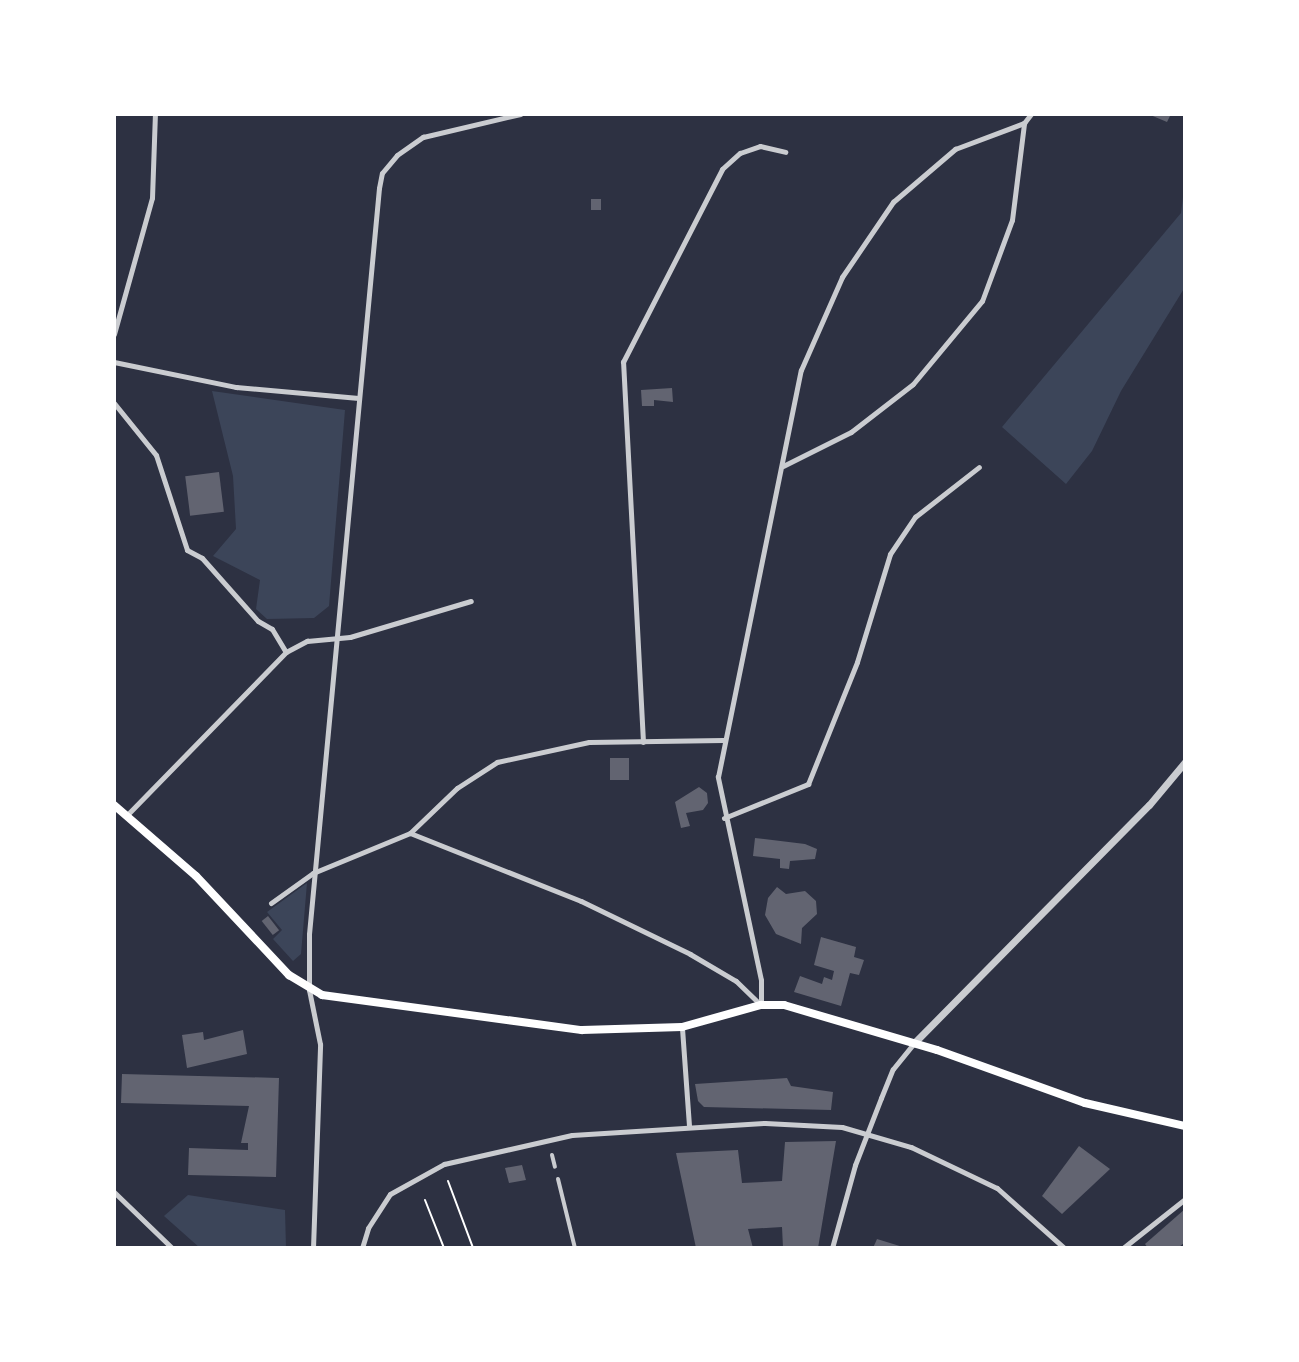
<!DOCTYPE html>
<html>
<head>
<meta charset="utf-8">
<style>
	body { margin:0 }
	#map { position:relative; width:1299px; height:1362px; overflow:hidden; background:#2d3142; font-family:"Source Sans 3",sans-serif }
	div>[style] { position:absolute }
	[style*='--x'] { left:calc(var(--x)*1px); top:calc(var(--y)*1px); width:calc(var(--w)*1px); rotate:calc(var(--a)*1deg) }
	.green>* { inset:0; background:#3c4559 }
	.building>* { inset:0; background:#626471; transform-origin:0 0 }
	.path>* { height:2px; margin:-1px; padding:0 1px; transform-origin:1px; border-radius:1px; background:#fff }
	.pedestrian>* { height:4px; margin:-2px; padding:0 2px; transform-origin:2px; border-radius:2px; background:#caccd0 }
	.minor>* { height:5px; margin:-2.5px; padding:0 2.5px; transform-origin:2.5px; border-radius:2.5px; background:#caccd0 }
	.tertiary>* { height:7px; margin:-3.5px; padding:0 3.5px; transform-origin:3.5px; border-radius:3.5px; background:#caccd0 }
	.secondary>* { height:8px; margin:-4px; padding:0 4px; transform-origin:4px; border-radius:4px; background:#fff }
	span { translate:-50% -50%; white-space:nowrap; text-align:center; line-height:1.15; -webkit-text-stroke:8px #fff; paint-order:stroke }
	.frame { position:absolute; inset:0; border:116px solid #fff; pointer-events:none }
</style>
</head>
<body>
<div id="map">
	<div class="green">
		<i style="clip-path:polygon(1185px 181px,1185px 287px,1121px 391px,1092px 451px,1066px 484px,1002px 427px,1181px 213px)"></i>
		<i style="clip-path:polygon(212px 391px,345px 410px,329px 606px,314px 618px,267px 619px,256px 609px,260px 580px,213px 556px,236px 529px,233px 476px)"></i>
		<i style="clip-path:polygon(307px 883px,301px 954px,293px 961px,273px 939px,282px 930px,267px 912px)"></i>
		<i style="clip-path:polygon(188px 1195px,285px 1210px,286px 1248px,200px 1248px,164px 1216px)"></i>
	</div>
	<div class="building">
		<i style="clip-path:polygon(1148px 114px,1171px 114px,1167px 122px)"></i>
		<i style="left:591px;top:199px;width:10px;height:11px"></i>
		<i style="clip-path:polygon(672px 388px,673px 402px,654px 400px,654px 406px,642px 406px,641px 390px)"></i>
		<i style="left:219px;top:472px;width:40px;height:34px;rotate:83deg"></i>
		<i style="left:610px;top:758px;width:19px;height:22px"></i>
		<i style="clip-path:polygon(699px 787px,707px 793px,708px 803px,703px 810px,686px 813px,690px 826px,681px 828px,675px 802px)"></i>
		<i style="clip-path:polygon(755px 838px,805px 844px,817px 849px,815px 859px,790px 861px,789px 869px,780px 868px,780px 859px,753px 856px)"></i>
		<i style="clip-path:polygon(777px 887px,786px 894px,805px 891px,816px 901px,817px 914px,802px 928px,801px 944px,776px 934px,765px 915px,768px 898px)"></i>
		<i style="left:268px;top:916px;width:18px;height:8px;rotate:52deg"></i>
		<i style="clip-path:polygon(821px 937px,856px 947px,854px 957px,864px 960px,859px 975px,850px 973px,841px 1006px,794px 992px,800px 976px,822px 984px,824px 977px,832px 980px,834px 971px,814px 965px)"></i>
		<i style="clip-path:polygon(243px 1030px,247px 1054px,187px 1068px,182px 1035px,203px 1032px,204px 1040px)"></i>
		<i style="clip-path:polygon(122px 1074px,279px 1078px,276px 1177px,188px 1175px,189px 1148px,248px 1150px,248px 1143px,241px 1143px,249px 1106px,121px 1103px)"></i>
		<i style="clip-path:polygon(787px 1078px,791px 1086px,833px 1092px,831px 1110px,704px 1107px,698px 1101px,695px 1084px)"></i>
		<i style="clip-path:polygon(836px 1141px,818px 1248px,783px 1248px,782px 1227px,748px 1229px,753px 1248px,696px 1248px,676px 1153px,738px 1150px,742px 1183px,782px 1181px,785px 1142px)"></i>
		<i style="clip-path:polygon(1079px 1146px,1110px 1169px,1062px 1214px,1042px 1196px)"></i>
		<i style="clip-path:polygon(522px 1165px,526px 1180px,509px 1183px,505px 1168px)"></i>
		<i style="clip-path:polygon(1185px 1209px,1185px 1242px,1178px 1248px,1148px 1248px,1145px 1244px)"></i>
		<i style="clip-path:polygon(877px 1239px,903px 1247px,903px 1248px,873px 1248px)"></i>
	</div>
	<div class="path">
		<i style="--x:448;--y:1181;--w:72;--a:69.5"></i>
		<i style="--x:425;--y:1200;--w:52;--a:68.4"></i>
	</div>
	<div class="pedestrian">
		<i style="--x:552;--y:1155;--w:12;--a:76"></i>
		<i style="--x:558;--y:1179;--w:71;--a:76.2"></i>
	</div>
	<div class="minor">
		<i style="--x:114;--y:334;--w:141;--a:-74.4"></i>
		<i style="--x:152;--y:198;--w:84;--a:-88"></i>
		<i style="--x:114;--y:362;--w:125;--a:11.6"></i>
		<i style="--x:236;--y:387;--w:123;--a:5.1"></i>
		<i style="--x:114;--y:403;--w:67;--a:51.1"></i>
		<i style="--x:156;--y:455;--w:100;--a:71.9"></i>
		<i style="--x:187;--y:550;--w:17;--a:28"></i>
		<i style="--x:202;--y:558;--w:84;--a:48.4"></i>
		<i style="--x:258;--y:621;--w:16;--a:30"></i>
		<i style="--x:272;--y:629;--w:27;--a:59"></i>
		<i style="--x:783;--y:466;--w:76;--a:-26.6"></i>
		<i style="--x:851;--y:432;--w:78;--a:-37.7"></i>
		<i style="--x:913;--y:384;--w:108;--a:-50.3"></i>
		<i style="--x:982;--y:301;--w:86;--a:-69.7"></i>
		<i style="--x:1012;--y:220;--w:98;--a:-82.9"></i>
		<i style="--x:1024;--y:123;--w:11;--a:-52"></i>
		<i style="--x:643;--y:742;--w:381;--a:-93"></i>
		<i style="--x:623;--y:362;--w:217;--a:-62.8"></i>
		<i style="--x:722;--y:169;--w:24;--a:-42"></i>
		<i style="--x:740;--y:153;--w:21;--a:-19"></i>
		<i style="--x:760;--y:146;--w:26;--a:13"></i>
		<i style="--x:127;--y:815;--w:228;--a:-45.7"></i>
		<i style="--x:286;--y:652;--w:24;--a:-28"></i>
		<i style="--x:307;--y:641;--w:43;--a:-5.3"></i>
		<i style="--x:350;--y:637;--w:126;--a:-16.6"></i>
		<i style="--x:724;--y:818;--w:91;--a:-22"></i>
		<i style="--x:808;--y:784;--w:131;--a:-68.1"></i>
		<i style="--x:857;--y:662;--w:113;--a:-73"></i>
		<i style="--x:890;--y:554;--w:45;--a:-56"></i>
		<i style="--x:915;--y:517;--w:81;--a:-38"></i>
		<i style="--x:410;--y:833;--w:184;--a:21.7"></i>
		<i style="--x:581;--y:901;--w:121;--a:25.9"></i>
		<i style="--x:690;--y:954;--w:53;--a:30.4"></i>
		<i style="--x:736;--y:981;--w:33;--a:44"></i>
		<i style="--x:271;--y:903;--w:52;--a:-35.5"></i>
		<i style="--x:313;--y:873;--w:105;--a:-22.4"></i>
		<i style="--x:410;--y:833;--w:65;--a:-43.8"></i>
		<i style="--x:457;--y:788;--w:48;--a:-33"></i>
		<i style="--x:497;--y:762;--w:94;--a:-12.3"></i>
		<i style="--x:589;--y:742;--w:134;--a:-0.9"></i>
		<i style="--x:761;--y:1005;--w:25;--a:-90"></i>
		<i style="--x:761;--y:980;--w:208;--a:-102"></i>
		<i style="--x:718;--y:777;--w:415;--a:-78.5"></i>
		<i style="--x:801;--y:370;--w:102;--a:-66.2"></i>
		<i style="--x:842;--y:277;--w:91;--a:-55.8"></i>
		<i style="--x:893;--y:202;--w:82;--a:-40.5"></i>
		<i style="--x:955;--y:149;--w:74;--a:-20.6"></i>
		<i style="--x:682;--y:1028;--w:98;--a:85.9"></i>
		<i style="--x:114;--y:1192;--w:81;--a:44"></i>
		<i style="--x:313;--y:1248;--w:204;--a:-88"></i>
		<i style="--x:320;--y:1044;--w:55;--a:-101.5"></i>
		<i style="--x:309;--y:990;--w:56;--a:-90"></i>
		<i style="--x:309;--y:934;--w:749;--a:-84.64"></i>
		<i style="--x:379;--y:188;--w:15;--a:-79"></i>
		<i style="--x:382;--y:173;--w:23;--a:-50"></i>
		<i style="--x:397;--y:155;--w:32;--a:-35"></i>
		<i style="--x:423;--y:137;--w:100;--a:-13.3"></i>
		<i style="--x:362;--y:1248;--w:21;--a:-73"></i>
		<i style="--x:368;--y:1228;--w:40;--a:-57.1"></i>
		<i style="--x:390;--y:1194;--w:62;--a:-29.1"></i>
		<i style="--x:444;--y:1164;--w:131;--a:-12.8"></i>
		<i style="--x:572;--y:1135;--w:193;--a:-3.6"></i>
		<i style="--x:765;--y:1123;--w:77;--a:3"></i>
		<i style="--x:842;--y:1127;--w:72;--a:16.2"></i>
		<i style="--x:911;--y:1147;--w:95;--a:25.5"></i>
		<i style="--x:997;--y:1188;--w:90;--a:41.8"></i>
		<i style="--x:832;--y:1248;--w:86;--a:-74.5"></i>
		<i style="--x:855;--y:1165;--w:72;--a:-68.8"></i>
		<i style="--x:881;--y:1098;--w:31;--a:-68"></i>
		<i style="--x:893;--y:1069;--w:32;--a:-51"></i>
		<i style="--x:1123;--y:1248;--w:79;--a:-38.3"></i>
	</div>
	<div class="tertiary">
		<i style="--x:914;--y:1043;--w:334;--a:-45.4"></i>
		<i style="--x:1149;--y:805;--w:56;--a:-50.1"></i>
	</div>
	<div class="secondary">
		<i style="--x:114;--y:805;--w:108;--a:40.9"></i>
		<i style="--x:196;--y:876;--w:136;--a:46.8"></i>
		<i style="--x:289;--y:975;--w:39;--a:31"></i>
		<i style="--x:322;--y:995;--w:262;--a:7.7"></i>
		<i style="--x:582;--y:1030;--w:100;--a:-1.7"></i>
		<i style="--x:682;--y:1027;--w:82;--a:-15.6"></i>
		<i style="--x:761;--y:1005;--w:23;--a:0"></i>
		<i style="--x:784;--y:1005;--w:159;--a:16.4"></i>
		<i style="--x:937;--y:1050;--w:157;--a:19.7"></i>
		<i style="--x:1085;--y:1103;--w:103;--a:13"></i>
	</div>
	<div class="frame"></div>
</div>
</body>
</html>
